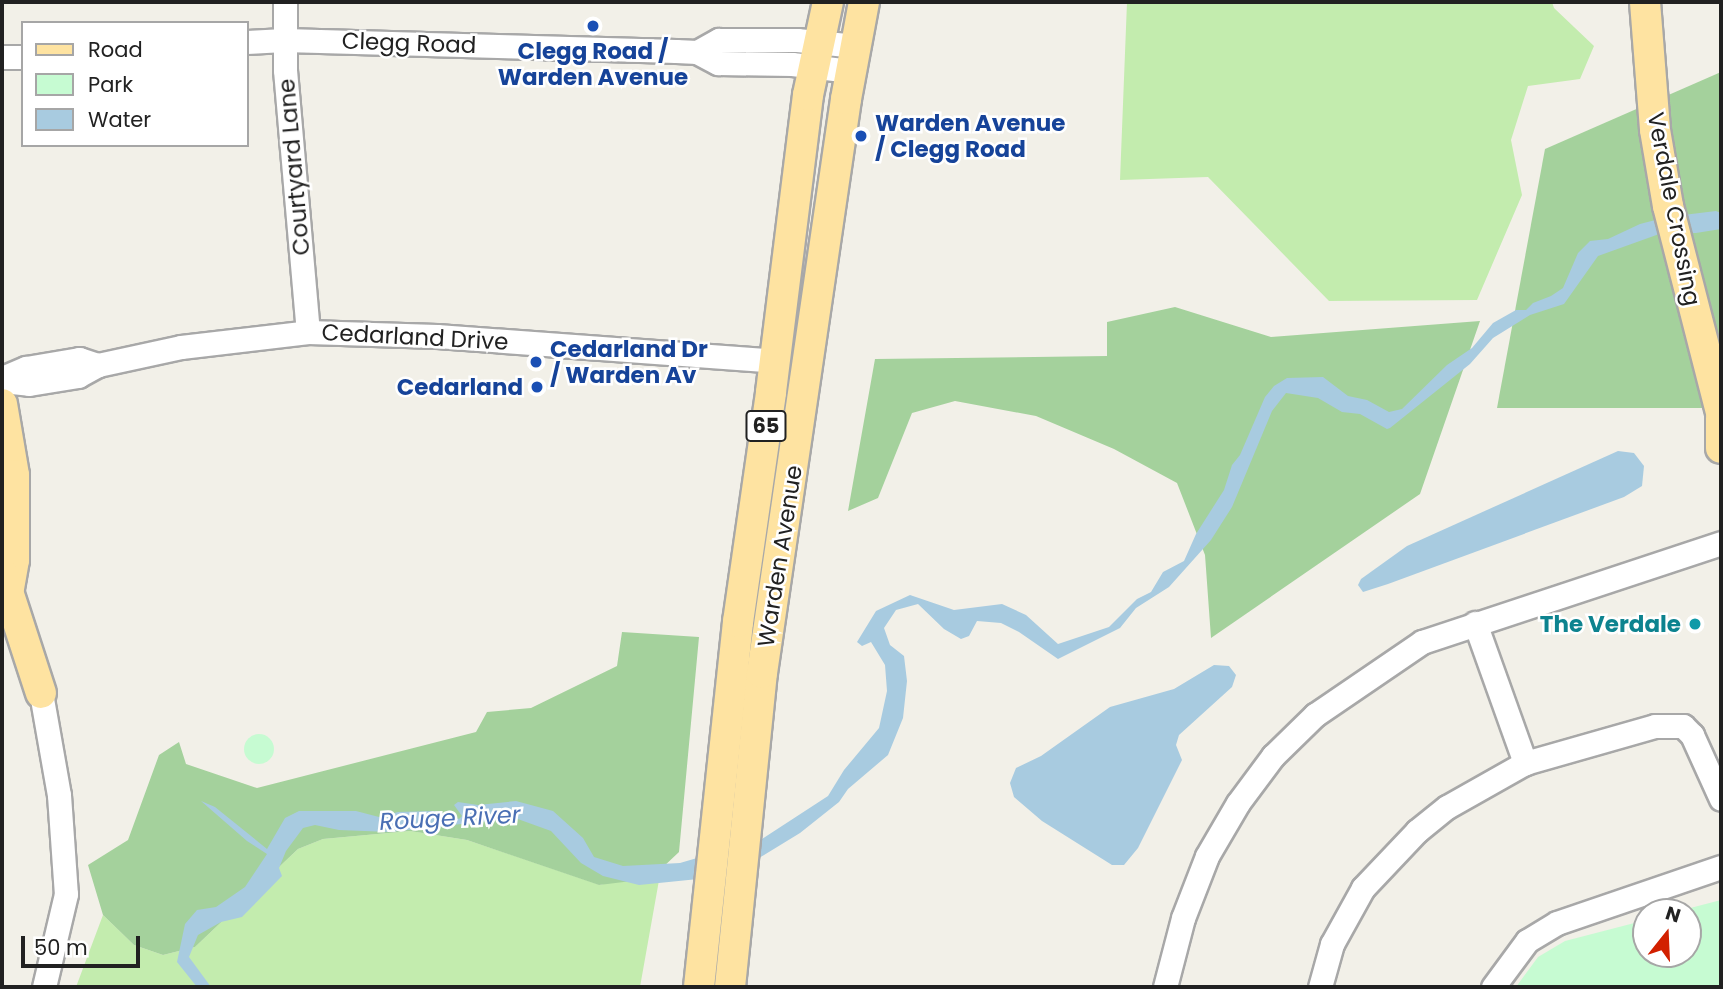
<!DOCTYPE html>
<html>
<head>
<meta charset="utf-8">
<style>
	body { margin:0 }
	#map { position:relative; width:1723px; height:989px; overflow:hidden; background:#f2f0e8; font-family:Poppins,sans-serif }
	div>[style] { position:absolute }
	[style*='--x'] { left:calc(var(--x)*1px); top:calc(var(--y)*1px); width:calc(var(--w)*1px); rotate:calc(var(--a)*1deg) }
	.grass>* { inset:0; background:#c3ecae }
	.forest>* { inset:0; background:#a4d19c }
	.park>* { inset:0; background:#c6fbd2 }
	.round { border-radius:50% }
	.water>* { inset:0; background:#a8cbe0 }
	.roads { filter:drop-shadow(2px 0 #a8a8a8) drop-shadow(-2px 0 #a8a8a8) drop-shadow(0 2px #a8a8a8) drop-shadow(0 -2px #a8a8a8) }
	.minor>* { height:23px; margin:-11.5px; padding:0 11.5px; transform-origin:11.5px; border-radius:11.5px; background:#fff }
	.major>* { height:30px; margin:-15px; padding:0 15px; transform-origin:15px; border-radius:15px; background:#fee3a1 }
	.dots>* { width:19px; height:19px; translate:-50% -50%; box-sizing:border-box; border:4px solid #fff; border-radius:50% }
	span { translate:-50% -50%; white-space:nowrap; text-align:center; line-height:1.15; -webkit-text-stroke:5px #fff; paint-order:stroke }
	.shield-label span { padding:2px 5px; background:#fff; border:2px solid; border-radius:5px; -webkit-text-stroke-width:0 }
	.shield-label { font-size:21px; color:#212121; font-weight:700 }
	.street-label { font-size:23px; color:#212121 }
	.transit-label { font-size:23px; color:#164399; font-weight:700 }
	.left { translate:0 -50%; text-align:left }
	.right { translate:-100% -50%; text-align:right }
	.culture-label { font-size:23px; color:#0d838f; font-weight:700 }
	.water-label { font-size:24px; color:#4a6fb4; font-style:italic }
	.frame { position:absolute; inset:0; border:4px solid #212121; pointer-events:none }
	.legend { position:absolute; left:21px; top:21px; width:228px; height:126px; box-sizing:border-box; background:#fff; border:2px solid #a6a6a6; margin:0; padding:9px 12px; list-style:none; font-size:21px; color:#212121 }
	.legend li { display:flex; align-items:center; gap:14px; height:35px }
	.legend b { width:35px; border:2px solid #a6a6a6 }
	.north { position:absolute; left:1632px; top:898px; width:70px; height:70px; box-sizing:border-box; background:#fff; border:2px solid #a6a6a6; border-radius:50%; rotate:18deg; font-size:19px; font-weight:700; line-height:28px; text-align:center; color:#212121 }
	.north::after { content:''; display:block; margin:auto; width:24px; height:32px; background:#d22000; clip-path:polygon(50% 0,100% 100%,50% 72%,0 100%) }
	.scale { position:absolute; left:21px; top:936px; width:119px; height:32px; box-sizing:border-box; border:4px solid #212121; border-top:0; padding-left:9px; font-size:21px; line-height:24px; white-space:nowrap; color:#212121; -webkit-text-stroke:5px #fff; paint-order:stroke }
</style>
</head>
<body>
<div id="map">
	<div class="grass">
		<i style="clip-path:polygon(1127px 2px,1552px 2px,1554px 8px,1594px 46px,1580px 79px,1528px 86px,1511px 140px,1522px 195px,1477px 300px,1329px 301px,1208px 177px,1120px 180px)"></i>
		<i style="clip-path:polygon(410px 831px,467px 840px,600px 885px,661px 869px,640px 987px,76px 987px,103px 915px,134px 945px,163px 955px,195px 947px,298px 849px,323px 839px)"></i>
	</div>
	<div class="forest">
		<i style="clip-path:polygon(1721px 72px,1721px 408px,1497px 408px,1545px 149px)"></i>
		<i style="clip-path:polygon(1175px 307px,1271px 337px,1480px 321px,1420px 494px,1211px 638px,1205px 555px,1177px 483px,1114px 449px,1036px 416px,955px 401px,912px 413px,878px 498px,848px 511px,875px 359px,1107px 356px,1107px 322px)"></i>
		<i style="clip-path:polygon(622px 632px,699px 637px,679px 852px,661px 869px,632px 881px,599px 885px,467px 840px,410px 831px,323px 839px,298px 849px,195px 947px,163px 955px,134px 945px,103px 915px,88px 865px,128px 840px,159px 755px,179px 742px,186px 764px,257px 788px,476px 732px,487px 712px,531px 708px,617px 666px)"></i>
	</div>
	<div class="park">
		<i class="round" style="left:244px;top:734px;width:30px;height:30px"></i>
		<i style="clip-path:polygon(1721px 900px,1721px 987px,1516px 987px,1538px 957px,1565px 941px,1646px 920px,1646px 954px,1688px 954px,1688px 912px,1675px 912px)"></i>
	</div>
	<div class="water">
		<i style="clip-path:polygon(1716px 211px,1721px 213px,1721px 229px,1696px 233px,1662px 233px,1598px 256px,1564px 304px,1530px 315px,1493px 338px,1470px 364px,1390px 428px,1387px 429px,1360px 414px,1342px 412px,1318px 398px,1286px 393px,1272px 411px,1232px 507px,1211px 540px,1169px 587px,1136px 608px,1120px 628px,1058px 659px,1019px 632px,1001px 623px,977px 621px,969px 636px,961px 639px,944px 629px,918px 604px,896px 610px,884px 628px,890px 645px,904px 656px,907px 681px,903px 718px,888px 755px,848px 789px,839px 802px,800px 833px,759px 858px,718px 877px,639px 885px,603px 876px,581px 863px,551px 831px,515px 818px,390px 832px,339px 830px,315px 825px,303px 828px,286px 851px,279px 868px,282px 876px,242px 917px,221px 922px,198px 935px,189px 957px,211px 987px,197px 987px,177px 962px,185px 924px,197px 910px,216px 907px,245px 887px,267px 854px,247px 841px,201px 801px,215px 807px,267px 849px,285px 818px,299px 811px,356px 811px,379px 817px,398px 812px,433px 811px,450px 814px,459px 819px,462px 816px,454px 805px,458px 802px,478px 805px,516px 801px,553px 811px,583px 838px,594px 857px,623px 866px,680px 863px,762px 839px,828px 796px,844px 770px,879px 728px,887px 691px,885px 665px,871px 642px,862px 646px,857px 642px,876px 611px,910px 595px,954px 610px,1002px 604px,1026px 615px,1058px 644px,1109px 627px,1137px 599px,1151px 592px,1163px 572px,1184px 561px,1196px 534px,1224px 490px,1232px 465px,1240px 455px,1265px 397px,1274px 386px,1287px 378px,1323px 377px,1348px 396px,1367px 400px,1389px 412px,1402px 409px,1447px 365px,1472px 348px,1493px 323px,1516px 310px,1526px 310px,1533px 303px,1551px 296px,1563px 288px,1578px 253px,1590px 241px,1608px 239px,1640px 224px,1667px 217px)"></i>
		<i style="clip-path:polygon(1618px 451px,1634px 453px,1644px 466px,1642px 486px,1624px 497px,1388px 584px,1363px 592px,1358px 585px,1361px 579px,1407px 546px)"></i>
		<i style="clip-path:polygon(1214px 665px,1229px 666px,1236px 675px,1232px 687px,1179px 735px,1176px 745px,1182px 760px,1138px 848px,1124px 865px,1112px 865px,1042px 821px,1014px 797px,1010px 783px,1016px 768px,1041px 756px,1110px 707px,1174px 689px)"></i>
	</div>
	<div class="roads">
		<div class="minor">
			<i style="--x:285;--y:2;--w:68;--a:90"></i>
			<i style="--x:285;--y:70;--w:263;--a:85"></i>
			<i style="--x:247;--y:42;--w:37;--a:-3"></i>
			<i style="--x:284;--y:40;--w:392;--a:1.6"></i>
			<i style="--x:676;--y:51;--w:21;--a:3"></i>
			<i style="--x:697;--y:52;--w:24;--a:28"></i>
			<i style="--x:718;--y:63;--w:74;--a:0.8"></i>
			<i style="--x:792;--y:64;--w:59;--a:6.8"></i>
			<i style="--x:697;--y:52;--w:25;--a:-29"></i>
			<i style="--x:719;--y:40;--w:78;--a:0"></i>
			<i style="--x:797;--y:40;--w:59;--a:5.8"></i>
			<i style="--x:2;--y:57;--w:21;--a:0"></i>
			<i style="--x:2;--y:378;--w:26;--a:-23"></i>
			<i style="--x:26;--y:368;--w:54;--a:-9.6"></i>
			<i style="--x:79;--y:359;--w:20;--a:18"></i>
			<i style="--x:2;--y:381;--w:27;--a:6"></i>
			<i style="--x:29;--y:384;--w:50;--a:-9.3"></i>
			<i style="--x:78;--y:376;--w:23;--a:-29"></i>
			<i style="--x:98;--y:365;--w:85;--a:-12.2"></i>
			<i style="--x:181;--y:347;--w:128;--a:-6.7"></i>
			<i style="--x:308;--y:332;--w:129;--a:1.8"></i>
			<i style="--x:437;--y:336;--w:339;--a:4.2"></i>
			<i style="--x:1475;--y:623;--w:149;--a:70.3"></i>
			<i style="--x:41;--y:693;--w:104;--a:80"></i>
			<i style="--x:59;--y:795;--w:99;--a:86"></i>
			<i style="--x:66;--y:894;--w:96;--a:103.3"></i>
			<i style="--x:1165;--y:987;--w:71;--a:-75.4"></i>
			<i style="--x:1183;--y:918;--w:66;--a:-68.8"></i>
			<i style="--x:1207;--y:856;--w:61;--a:-59.7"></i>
			<i style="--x:1238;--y:803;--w:59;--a:-53.3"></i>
			<i style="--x:1273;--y:756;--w:59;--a:-44.3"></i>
			<i style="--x:1315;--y:715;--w:130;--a:-34.3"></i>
			<i style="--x:1422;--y:642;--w:315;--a:-18.3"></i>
			<i style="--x:1320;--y:987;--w:45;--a:-74.4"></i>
			<i style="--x:1332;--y:944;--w:64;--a:-61"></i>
			<i style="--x:1363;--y:888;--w:79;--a:-46.5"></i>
			<i style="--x:1417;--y:831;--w:38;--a:-39"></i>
			<i style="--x:1447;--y:807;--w:90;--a:-29.4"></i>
			<i style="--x:1525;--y:763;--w:135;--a:-15.9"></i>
			<i style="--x:1655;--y:726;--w:28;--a:0"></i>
			<i style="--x:1683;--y:726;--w:13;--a:45"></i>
			<i style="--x:1692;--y:735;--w:70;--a:65.6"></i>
			<i style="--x:1493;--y:987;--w:57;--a:-53.5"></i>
			<i style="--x:1527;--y:941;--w:35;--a:-31"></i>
			<i style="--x:1557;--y:923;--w:173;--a:-18.9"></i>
		</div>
		<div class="major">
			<i style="--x:1645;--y:2;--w:128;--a:85.5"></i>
			<i style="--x:1655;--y:130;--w:77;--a:80.3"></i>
			<i style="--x:1668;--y:206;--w:214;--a:75.6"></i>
			<i style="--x:2;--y:404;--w:72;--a:80.4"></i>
			<i style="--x:14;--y:475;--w:85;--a:90"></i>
			<i style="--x:14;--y:560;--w:29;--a:100"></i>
			<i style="--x:1721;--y:418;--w:30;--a:90"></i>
			<i style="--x:2;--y:573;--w:126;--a:72"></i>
			<i style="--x:699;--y:987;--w:367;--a:-83.9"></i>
			<i style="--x:738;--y:622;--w:232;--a:-81.8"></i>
			<i style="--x:771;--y:392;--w:299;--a:-82.9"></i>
			<i style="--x:808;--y:95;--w:95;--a:-77.9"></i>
			<i style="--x:730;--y:987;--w:316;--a:-84.2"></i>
			<i style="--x:762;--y:673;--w:580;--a:-81.67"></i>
			<i style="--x:846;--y:99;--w:99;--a:-79.5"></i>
		</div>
	</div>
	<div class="dots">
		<i style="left:593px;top:26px;background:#1a4fb4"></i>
		<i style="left:861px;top:136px;background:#1a4fb4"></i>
		<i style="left:536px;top:362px;background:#1a4fb4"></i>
		<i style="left:537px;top:387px;background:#1a4fb4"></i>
		<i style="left:1695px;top:624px;background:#0f9aa8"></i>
	</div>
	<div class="shield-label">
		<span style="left:766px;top:426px">65</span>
	</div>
	<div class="street-label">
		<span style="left:409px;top:43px;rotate:2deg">Clegg Road</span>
		<span style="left:294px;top:167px;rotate:-95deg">Courtyard Lane</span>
		<span style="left:1674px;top:209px;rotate:79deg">Verdale Crossing</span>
		<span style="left:415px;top:337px;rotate:3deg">Cedarland Drive</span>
		<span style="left:780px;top:556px;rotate:-81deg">Warden Avenue</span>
	</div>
	<div class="transit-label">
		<span style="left:593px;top:64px">Clegg Road /<br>Warden Avenue</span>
		<span class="left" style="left:875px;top:136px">Warden Avenue<br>/ Clegg Road</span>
		<span class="left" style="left:550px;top:362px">Cedarland Dr<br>/ Warden Av</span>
		<span class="right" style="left:523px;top:387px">Cedarland</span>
	</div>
	<div class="culture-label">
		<span class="right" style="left:1681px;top:624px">The Verdale</span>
	</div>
	<div class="water-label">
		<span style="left:450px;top:818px;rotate:-3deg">Rouge River</span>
	</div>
	<div class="frame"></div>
	<ul class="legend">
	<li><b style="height:9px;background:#fee3a1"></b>Road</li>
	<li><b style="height:19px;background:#c6fbd2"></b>Park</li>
	<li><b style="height:19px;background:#a8cbe0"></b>Water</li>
	</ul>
	<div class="north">N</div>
	<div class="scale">50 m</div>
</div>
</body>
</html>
